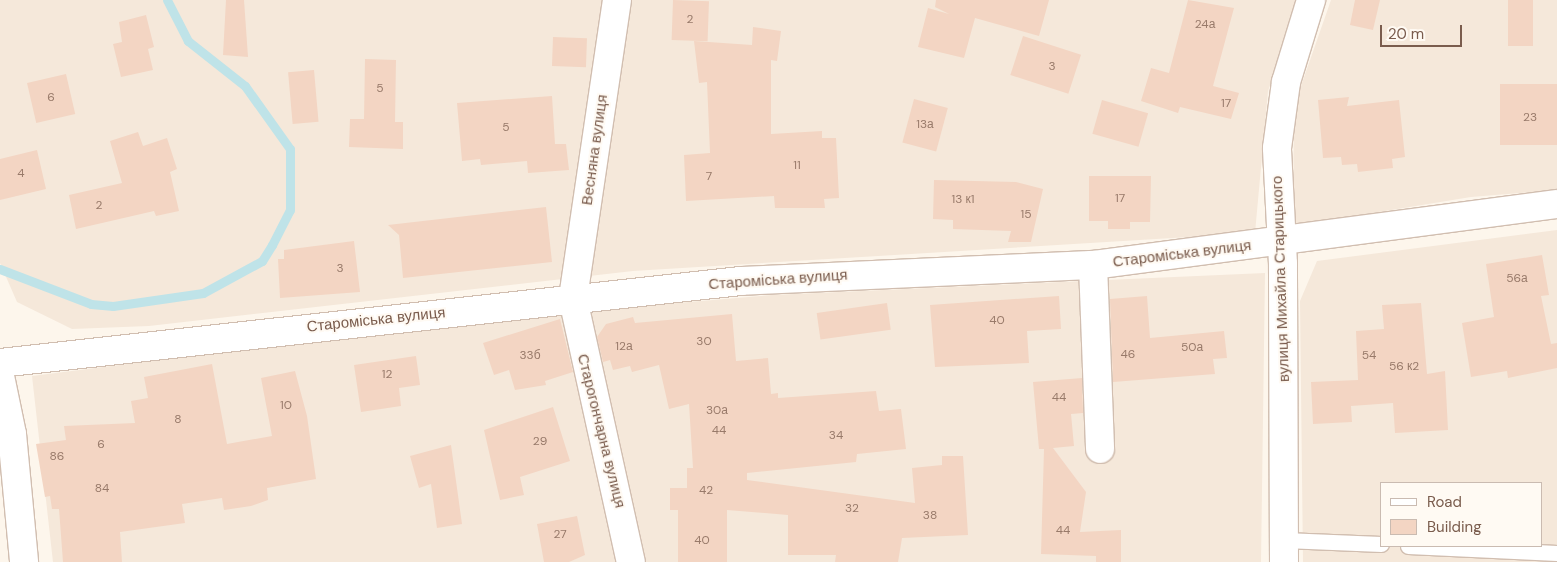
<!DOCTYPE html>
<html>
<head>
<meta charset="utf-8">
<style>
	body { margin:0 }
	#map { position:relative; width:1557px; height:562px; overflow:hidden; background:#fdf6ec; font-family:"DM Sans",sans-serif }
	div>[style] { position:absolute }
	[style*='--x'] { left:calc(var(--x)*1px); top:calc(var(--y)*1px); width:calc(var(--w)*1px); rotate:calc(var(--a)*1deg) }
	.residential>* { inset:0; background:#f5e8da }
	.stream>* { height:9px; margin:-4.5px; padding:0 4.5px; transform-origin:4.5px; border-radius:4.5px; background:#bfe3e8 }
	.building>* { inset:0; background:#f3d5c3; transform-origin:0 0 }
	.roads { filter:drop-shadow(1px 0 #d1beb0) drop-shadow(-1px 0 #d1beb0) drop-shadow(0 1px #d1beb0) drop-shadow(0 -1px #d1beb0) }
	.service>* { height:15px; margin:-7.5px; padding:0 7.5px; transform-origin:7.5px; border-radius:7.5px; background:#fff }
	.minor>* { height:28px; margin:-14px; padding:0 14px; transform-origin:14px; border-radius:14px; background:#fff }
	.tertiary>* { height:28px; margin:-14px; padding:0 14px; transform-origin:14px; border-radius:14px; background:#fff }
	span { translate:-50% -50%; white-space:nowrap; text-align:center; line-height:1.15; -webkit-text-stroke:4px #fffaf3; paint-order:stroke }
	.number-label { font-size:12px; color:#987a6a }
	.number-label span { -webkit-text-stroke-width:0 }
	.street-label { font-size:15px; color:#7a5c4d }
	.legend { position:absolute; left:1380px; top:482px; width:162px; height:65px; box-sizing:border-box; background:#fffaf3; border:1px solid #cabbb1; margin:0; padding:6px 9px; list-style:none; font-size:15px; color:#7a5c4d }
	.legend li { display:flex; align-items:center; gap:10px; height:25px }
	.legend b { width:25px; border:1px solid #cabbb1 }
	.scale { position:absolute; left:1380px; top:25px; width:82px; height:22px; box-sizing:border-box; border:2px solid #7a5c4d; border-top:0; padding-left:6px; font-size:15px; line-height:18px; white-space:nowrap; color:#7a5c4d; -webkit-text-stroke:4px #fffaf3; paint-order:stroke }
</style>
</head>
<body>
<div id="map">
	<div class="residential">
		<i style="clip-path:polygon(0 0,1300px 0,1268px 91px,1255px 233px,633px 271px,149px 326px,72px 329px,17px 302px,0 263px)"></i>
		<i style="clip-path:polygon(1331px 0,1557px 0,1557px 190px,1471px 197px,1293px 226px,1294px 106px)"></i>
		<i style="clip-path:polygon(evenodd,1557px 230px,1557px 562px,1303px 562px,1300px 301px,1317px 261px,1557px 230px,1381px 483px,1541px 483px,1541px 546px,1381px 546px,1381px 483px)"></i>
		<i style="clip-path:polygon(1265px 273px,1261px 562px,53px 562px,32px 376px,484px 319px,772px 295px)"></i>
	</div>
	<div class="stream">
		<i style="--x:0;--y:269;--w:97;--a:21"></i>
		<i style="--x:91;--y:304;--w:22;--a:5"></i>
		<i style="--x:113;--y:306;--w:91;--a:-8.2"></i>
		<i style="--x:203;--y:293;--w:67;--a:-28.5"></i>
		<i style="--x:262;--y:261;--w:19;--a:-58"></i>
		<i style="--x:272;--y:245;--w:39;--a:-63"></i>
		<i style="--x:290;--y:210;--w:61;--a:-90"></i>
		<i style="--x:290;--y:149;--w:77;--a:-125.5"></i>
		<i style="--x:245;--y:86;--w:73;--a:-141.7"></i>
		<i style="--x:188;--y:41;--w:46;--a:-117.1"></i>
	</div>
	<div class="building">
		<i style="clip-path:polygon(226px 0,244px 0,248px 57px,223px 55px)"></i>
		<i style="left:673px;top:0;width:36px;height:40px;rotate:2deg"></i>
		<i style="clip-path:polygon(936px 0,1049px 0,1039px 36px,975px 18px,964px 58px,918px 47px,928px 8px,949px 14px,935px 7px)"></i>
		<i style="clip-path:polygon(1188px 0,1234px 8px,1213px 86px,1239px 93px,1231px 119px,1180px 107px,1178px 113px,1141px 101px,1151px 68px,1169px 73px)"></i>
		<i style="clip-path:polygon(1355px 0,1380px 0,1373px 30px,1350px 25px)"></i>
		<i style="left:1508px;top:0;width:25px;height:46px"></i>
		<i style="clip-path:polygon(146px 15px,154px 47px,148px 49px,153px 70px,121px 77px,113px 44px,122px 42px,119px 22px)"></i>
		<i style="clip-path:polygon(753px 27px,781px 31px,777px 61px,771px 60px,771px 134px,822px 131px,822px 138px,836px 138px,839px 198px,824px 199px,825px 208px,775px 208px,774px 196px,686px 201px,684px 155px,710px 153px,707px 82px,699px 83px,694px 41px,752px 45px)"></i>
		<i style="left:1023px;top:36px;width:61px;height:41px;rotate:18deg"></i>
		<i style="left:553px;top:37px;width:34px;height:29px;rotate:2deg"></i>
		<i style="clip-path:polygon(365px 59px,396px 60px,395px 122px,403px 122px,403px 149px,349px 147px,350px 119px,364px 119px)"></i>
		<i style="left:314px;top:70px;width:52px;height:26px;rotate:85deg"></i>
		<i style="left:66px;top:74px;width:41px;height:40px;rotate:77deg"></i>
		<i style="left:1557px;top:84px;width:61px;height:57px;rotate:90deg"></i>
		<i style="clip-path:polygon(552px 96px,555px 144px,566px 144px,569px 170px,528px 173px,527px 161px,481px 165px,480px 159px,462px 161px,457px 103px)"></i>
		<i style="clip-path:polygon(1349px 97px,1347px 106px,1399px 100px,1405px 157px,1392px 159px,1393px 168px,1358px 172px,1357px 164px,1342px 165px,1341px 157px,1323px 158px,1318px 100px)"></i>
		<i style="left:914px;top:99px;width:35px;height:45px;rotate:15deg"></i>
		<i style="left:1102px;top:100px;width:48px;height:35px;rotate:16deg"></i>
		<i style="clip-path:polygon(138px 132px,143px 146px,167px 138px,177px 169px,170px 172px,179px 211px,156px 216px,154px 211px,76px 229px,69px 195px,122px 183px,110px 141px)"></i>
		<i style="clip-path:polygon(37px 150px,46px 189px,0 200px,0 159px)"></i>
		<i style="clip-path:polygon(1089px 176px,1151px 176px,1150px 222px,1130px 222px,1130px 229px,1108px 229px,1108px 221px,1089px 221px)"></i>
		<i style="clip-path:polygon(934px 180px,1016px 182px,1043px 189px,1031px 242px,1008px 242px,1011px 231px,953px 229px,953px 220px,933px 219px)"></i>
		<i style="clip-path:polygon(546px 207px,552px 262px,403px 278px,399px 235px,388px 225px)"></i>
		<i style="clip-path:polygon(354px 241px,360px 292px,280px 298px,278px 259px,284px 259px,284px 250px)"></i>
		<i style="clip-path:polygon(1542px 255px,1549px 295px,1541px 296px,1551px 344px,1557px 343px,1557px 368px,1508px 378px,1507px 371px,1471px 377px,1462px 323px,1494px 317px,1486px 264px)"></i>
		<i style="clip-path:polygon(1059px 296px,1061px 329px,1027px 331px,1029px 363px,935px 367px,930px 305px)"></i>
		<i style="clip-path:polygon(1147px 296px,1150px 338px,1224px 331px,1227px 358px,1213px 359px,1215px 374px,1113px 382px,1110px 299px)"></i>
		<i style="left:887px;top:303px;width:27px;height:71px;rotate:82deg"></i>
		<i style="clip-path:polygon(1421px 303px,1427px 374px,1445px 371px,1448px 430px,1395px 433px,1393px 403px,1351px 406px,1352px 422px,1313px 424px,1311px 382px,1358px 380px,1356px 331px,1384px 329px,1382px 305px)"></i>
		<i style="clip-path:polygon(732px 314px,736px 361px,768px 358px,771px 394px,778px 393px,778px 398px,876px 391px,879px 411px,901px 409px,906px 449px,857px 454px,856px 462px,747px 473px,747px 480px,915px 503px,912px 468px,942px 465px,942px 456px,963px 456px,968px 535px,902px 538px,898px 562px,835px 562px,836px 555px,788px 555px,788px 515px,727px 510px,727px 562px,678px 562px,678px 510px,670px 510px,670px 488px,687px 488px,687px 468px,693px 468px,689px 404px,669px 409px,659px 365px,632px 372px,630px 366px,613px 370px,610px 360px,603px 362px,597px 337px,606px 324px,633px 317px,635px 323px)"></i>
		<i style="clip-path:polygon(560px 319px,573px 372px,545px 381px,546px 385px,515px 390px,509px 370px,494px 375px,483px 343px)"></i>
		<i style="clip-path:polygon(416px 356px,420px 385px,399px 388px,401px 406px,361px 412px,354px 365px)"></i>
		<i style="clip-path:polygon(212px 364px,227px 444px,272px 436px,261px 378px,295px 371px,307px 416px,316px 479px,267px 488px,268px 500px,251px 506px,224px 510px,222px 498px,182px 504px,185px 523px,120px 532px,122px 562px,63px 562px,59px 509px,52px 509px,50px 496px,45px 497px,36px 444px,66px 440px,64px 426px,135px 423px,131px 401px,148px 398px,144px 377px)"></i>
		<i style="clip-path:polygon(1082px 378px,1083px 413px,1071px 414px,1074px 446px,1053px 448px,1086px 492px,1080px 532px,1121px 530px,1121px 562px,1096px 562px,1096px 556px,1041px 554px,1044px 449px,1039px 449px,1033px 382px)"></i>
		<i style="clip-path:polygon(553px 407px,570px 461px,520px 477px,524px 495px,500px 500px,484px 430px)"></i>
		<i style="clip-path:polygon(451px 445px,462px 524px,437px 528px,431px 484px,419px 488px,410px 456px)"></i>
		<i style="clip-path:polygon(577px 516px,585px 555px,569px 562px,544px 562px,537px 524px)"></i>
	</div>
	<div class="roads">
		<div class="service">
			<i style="--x:1284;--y:540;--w:97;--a:2.4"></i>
			<i style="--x:1408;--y:546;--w:149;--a:2.7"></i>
		</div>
		<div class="minor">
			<i style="--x:617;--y:0;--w:302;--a:98.4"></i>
			<i style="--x:573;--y:299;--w:269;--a:77.6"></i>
			<i style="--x:1093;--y:265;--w:184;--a:87.8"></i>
		</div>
		<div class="tertiary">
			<i style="--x:0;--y:363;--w:745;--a:-6.32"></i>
			<i style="--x:740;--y:281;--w:353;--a:-2.6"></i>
			<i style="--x:1093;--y:265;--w:468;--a:-7.5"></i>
			<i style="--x:0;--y:376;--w:59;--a:78.3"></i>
			<i style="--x:12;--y:434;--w:129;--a:84.6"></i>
			<i style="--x:1284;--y:562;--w:298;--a:-90.2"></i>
			<i style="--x:1283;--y:264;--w:116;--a:-93"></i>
			<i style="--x:1277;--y:148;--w:67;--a:-82.2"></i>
			<i style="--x:1286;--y:82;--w:86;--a:-73"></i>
		</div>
	</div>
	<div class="number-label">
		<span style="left:690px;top:20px">2</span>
		<span style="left:1205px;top:25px">24а</span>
		<span style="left:1052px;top:67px">3</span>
		<span style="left:380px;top:89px">5</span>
		<span style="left:51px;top:98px">6</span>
		<span style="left:1226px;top:104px">17</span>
		<span style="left:1530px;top:118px">23</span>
		<span style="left:925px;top:125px">13а</span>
		<span style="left:506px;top:128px">5</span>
		<span style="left:797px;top:166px">11</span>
		<span style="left:21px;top:174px">4</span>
		<span style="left:709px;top:177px">7</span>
		<span style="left:1120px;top:199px">17</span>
		<span style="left:963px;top:200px">13 к1</span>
		<span style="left:99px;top:206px">2</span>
		<span style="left:1026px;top:215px">15</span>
		<span style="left:340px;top:269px">3</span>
		<span style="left:1517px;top:279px">56а</span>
		<span style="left:997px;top:321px">40</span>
		<span style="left:704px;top:342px">30</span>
		<span style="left:624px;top:347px">12а</span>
		<span style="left:1192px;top:348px">50а</span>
		<span style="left:1128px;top:355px">46</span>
		<span style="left:530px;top:356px">33б</span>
		<span style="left:1369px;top:356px">54</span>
		<span style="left:1404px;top:367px">56 к2</span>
		<span style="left:387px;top:375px">12</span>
		<span style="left:1059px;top:398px">44</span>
		<span style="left:286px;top:406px">10</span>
		<span style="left:717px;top:411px">30а</span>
		<span style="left:178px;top:420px">8</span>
		<span style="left:719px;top:431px">44</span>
		<span style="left:836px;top:436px">34</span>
		<span style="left:540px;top:442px">29</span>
		<span style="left:101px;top:445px">6</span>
		<span style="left:57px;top:457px">86</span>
		<span style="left:102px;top:489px">84</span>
		<span style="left:706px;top:491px">42</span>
		<span style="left:852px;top:509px">32</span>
		<span style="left:930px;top:516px">38</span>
		<span style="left:1063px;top:531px">44</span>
		<span style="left:560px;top:535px">27</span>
		<span style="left:702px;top:541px">40</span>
	</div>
	<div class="street-label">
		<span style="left:595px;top:150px;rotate:-82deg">Весняна вулиця</span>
		<span style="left:1182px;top:254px;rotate:-7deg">Староміська вулиця</span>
		<span style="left:1281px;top:279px;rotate:-92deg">вулиця Михайла Старицького</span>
		<span style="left:778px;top:280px;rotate:-4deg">Староміська вулиця</span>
		<span style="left:376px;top:320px;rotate:-6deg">Староміська вулиця</span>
		<span style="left:601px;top:431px;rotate:76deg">Старогончарна вулиця</span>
	</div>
	<ul class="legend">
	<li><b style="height:6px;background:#fff"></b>Road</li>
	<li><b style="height:14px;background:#f3d5c3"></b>Building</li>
	</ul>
	<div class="scale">20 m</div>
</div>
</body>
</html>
